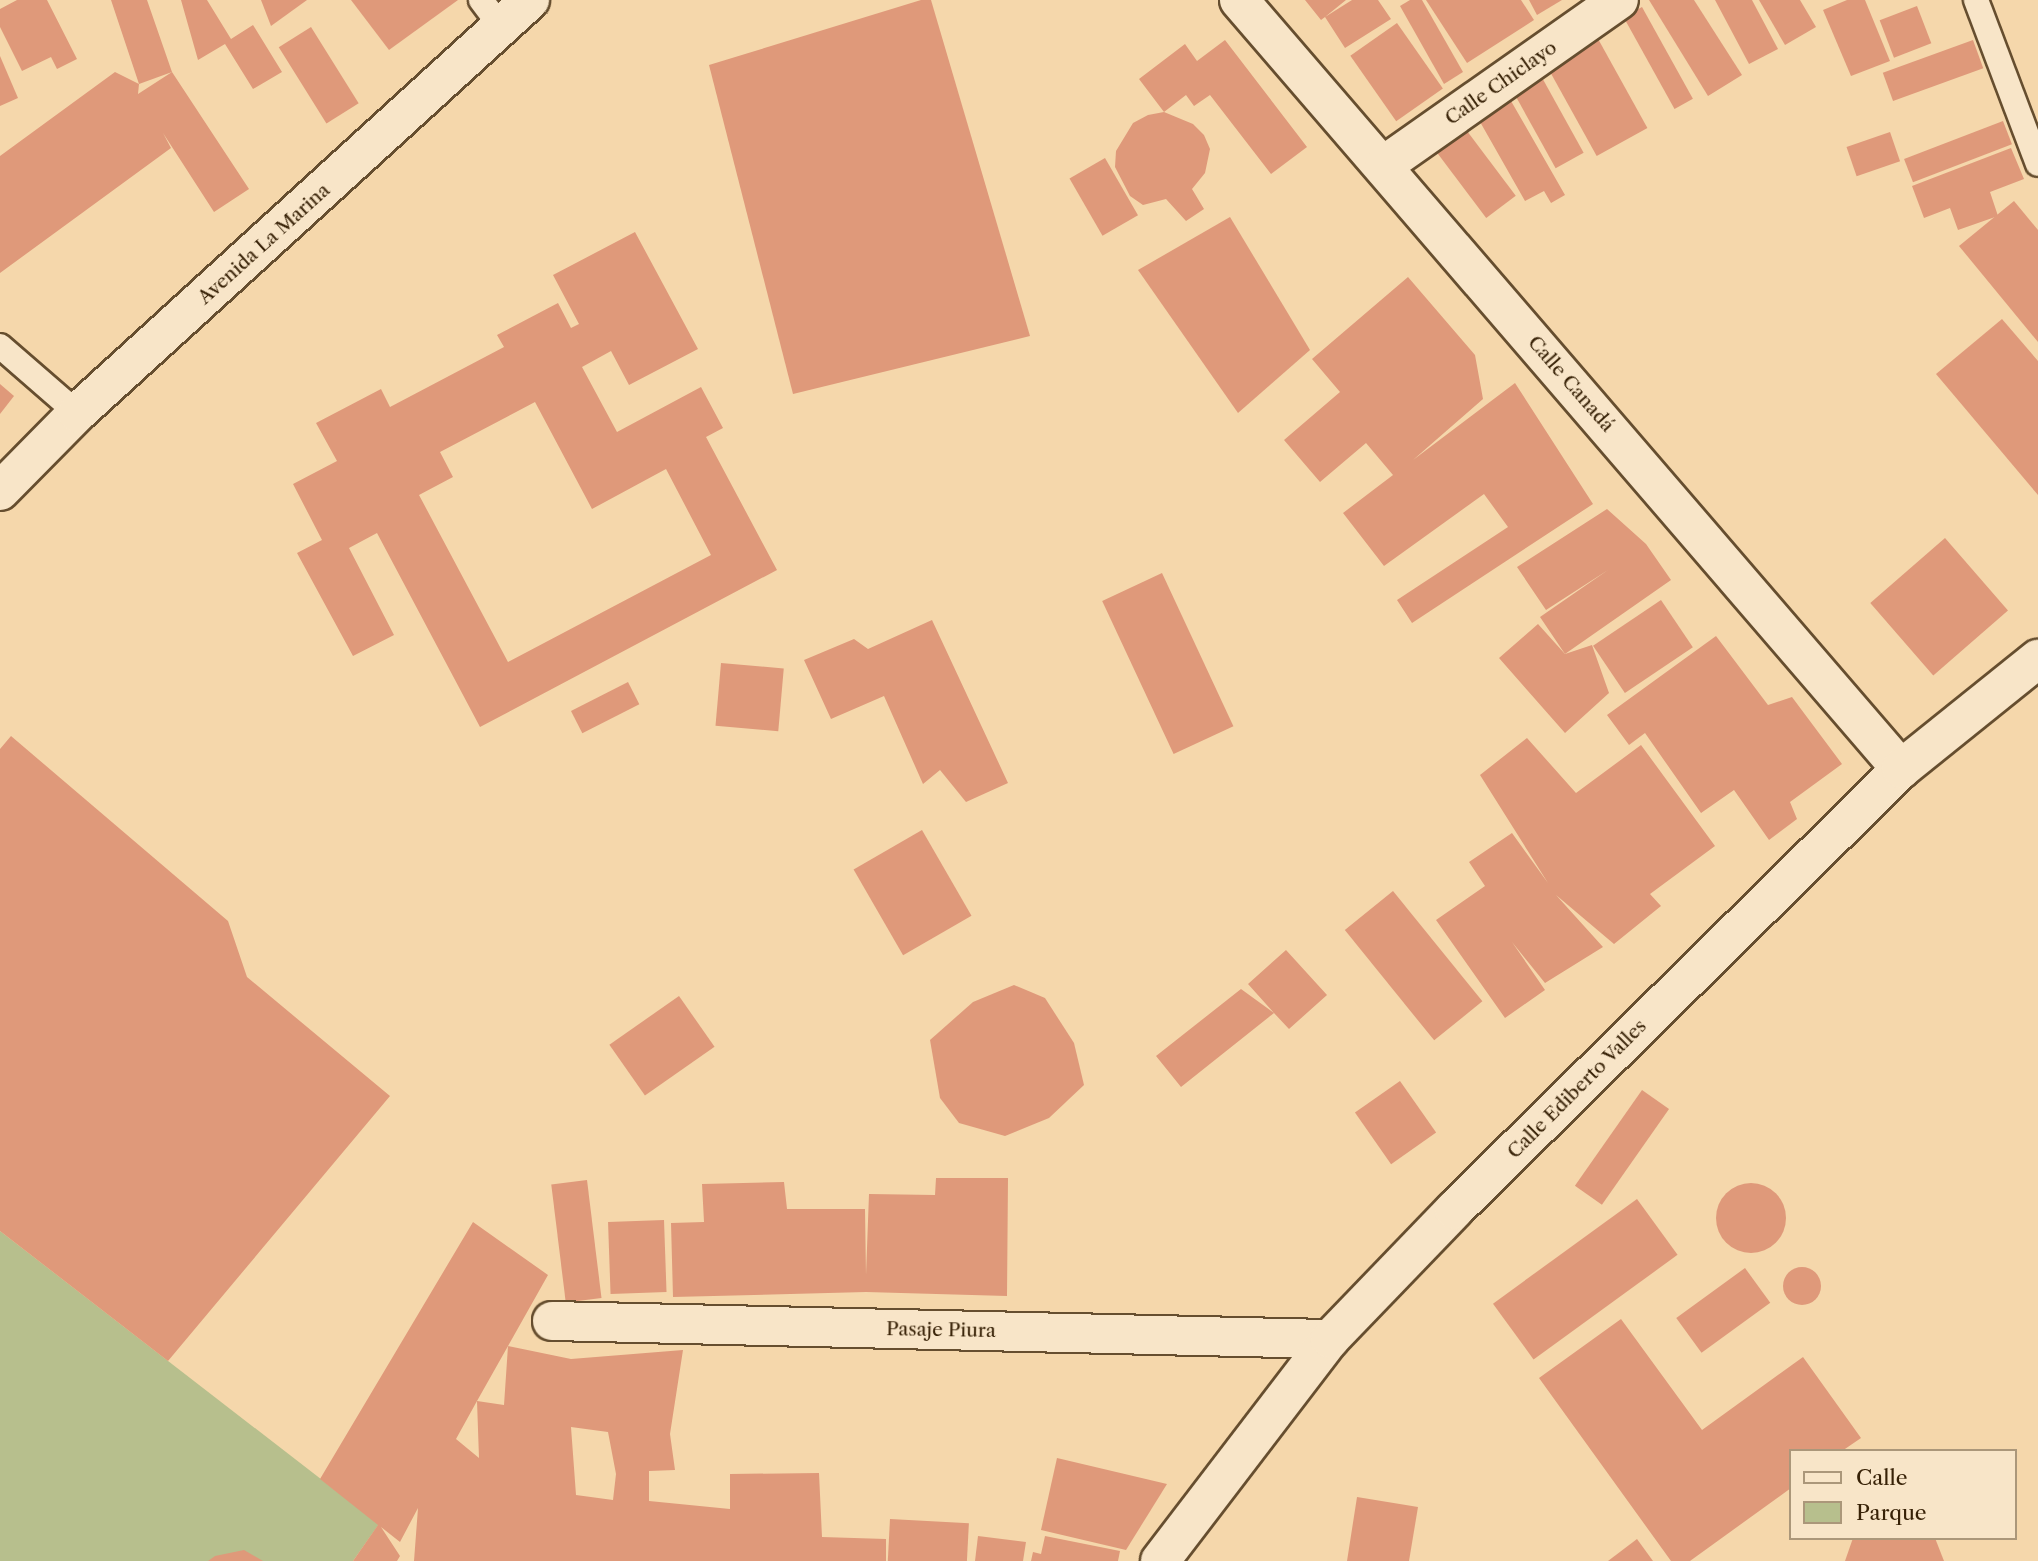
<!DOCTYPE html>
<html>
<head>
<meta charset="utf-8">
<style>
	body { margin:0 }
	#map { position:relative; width:2038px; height:1561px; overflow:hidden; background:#f5d7ab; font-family:"Libre Caslon Text",serif }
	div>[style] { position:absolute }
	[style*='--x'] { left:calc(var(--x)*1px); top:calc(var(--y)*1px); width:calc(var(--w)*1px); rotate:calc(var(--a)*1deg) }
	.green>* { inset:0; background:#b7bf8d }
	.building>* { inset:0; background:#df997a; transform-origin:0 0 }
	.round { border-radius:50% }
	.roads { filter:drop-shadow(2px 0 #664e2f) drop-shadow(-2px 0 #664e2f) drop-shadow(0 2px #664e2f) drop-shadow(0 -2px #664e2f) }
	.service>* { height:24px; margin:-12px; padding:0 12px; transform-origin:12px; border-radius:12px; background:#f8e5c8 }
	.minor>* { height:38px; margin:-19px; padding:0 19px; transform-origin:19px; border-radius:19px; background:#f8e5c8 }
	.secondary>* { height:38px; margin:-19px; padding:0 19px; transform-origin:19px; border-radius:19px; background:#f8e5c8 }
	span { translate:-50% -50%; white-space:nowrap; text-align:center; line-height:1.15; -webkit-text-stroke:5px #f8e5c8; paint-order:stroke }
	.street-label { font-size:19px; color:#372106 }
	.legend { position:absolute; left:1789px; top:1449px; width:228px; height:91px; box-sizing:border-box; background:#f8e5c8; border:2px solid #ab977a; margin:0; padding:9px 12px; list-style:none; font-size:21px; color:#372106 }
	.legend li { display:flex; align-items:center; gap:14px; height:35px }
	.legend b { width:35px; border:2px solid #ab977a }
</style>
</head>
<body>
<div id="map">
	<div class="green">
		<i style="clip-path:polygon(0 1231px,379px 1524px,353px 1561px,0 1561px)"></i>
	</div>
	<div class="building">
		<i style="clip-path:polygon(17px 0,47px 0,77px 59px,57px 69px,51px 57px,22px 71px,0 27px,0 9px)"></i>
		<i style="clip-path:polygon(111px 0,147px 0,172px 72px,249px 189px,214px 212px,163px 133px,171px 148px,0 273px,0 156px,115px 72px,139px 84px,138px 94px,172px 72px,139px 84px)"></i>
		<i style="clip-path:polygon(181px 0,207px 0,231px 39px,253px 25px,282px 72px,253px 89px,225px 44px,198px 60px)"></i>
		<i style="clip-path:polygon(261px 0,307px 0,271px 26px)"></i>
		<i style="clip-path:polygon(351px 0,458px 0,389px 50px)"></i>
		<i style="clip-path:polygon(921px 0,931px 0,1030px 336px,793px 394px,709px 65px)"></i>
		<i style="clip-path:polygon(1305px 0,1346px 0,1325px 17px,1352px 0,1378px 0,1391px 19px,1345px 48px,1325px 17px,1321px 20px)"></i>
		<i style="clip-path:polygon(1410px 0,1422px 0,1463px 72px,1444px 84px,1400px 6px)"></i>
		<i style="clip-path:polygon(1426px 0,1521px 0,1534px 20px,1467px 63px)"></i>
		<i style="clip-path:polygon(1529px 0,1562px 0,1537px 15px)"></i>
		<i style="clip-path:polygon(1649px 0,1694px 0,1742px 75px,1708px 96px)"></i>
		<i style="clip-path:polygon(1715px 0,1752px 0,1778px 49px,1749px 64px)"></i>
		<i style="clip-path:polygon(1759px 0,1800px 0,1816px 27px,1785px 45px)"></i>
		<i style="clip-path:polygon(1847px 0,1865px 0,1890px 61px,1851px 76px,1823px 10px)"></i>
		<i style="left:1917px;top:6px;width:40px;height:40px;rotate:69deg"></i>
		<i style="left:1642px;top:7px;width:105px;height:21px;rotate:61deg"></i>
		<i style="left:1397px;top:23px;width:80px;height:57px;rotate:55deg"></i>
		<i style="left:311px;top:27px;width:90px;height:38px;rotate:58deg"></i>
		<i style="left:1597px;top:37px;width:104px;height:58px;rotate:61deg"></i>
		<i style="clip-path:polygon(1225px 40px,1307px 147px,1271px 174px,1210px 95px,1194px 106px,1186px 95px,1164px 112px,1139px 79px,1185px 44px,1197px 61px)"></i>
		<i style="left:1973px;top:40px;width:30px;height:96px;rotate:70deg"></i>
		<i style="clip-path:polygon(0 56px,18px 98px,0 106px)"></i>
		<i style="left:1540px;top:74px;width:90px;height:32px;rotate:61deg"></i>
		<i style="clip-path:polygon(1507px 94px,1565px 195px,1551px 203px,1544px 191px,1525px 201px,1475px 113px)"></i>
		<i style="clip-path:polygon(1164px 112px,1193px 124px,1204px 135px,1210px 149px,1205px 173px,1192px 189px,1204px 209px,1186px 221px,1166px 199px,1143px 205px,1130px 196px,1115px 167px,1116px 151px,1133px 123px,1148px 115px)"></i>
		<i style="left:2003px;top:121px;width:25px;height:106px;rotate:69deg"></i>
		<i style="left:1461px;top:123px;width:91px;height:37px;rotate:53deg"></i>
		<i style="left:1890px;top:132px;width:31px;height:46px;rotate:71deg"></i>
		<i style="clip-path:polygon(2011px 148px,2024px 179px,1990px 192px,1998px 216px,1958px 230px,1950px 208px,1924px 218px,1912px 186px)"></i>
		<i style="left:1105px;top:158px;width:66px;height:41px;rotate:60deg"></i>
		<i style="clip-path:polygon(2014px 201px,2038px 230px,2038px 342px,1959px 246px)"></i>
		<i style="clip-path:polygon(1230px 217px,1310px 350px,1238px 413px,1138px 270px)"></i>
		<i style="clip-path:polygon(evenodd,635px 232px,698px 349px,629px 385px,611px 351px,582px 367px,617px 432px,701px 387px,723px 428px,706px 437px,777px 570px,480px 727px,377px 533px,349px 548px,394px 635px,353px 656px,297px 553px,322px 540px,293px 484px,337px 461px,316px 423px,381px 389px,390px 407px,504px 347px,497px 335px,558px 303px,571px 328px,579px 324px,553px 275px,635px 232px,535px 402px,592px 509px,666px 469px,711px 555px,508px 662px,419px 495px,453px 477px,440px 452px,535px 402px)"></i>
		<i style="clip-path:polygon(1408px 277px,1475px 355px,1483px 399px,1413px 460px,1515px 383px,1593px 504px,1412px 623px,1397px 600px,1508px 527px,1484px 494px,1384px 566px,1343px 513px,1393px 475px,1366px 443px,1320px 482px,1284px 440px,1340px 392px,1312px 359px)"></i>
		<i style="clip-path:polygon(2002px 319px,2038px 361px,2038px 495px,1936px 374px)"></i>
		<i style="clip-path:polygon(0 384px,14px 396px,0 414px)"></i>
		<i style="clip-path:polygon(1607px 509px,1646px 544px,1671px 580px,1565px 654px,1540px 617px,1608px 570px,1546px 610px,1517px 567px)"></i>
		<i style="left:1945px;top:538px;width:96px;height:99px;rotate:49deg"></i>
		<i style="left:1162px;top:573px;width:169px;height:66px;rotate:65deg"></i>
		<i style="left:1661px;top:600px;width:57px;height:82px;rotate:56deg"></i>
		<i style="clip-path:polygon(932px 620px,1008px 783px,966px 802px,940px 770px,923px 784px,884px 696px,831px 719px,804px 660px,854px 639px,868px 649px)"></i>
		<i style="clip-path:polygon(1538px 624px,1565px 654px,1592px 645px,1609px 693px,1565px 733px,1499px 658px)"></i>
		<i style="clip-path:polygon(1716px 636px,1768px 705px,1792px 697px,1842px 764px,1790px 802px,1797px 819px,1769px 840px,1734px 790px,1701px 813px,1645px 733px,1629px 745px,1607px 715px)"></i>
		<i style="left:721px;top:663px;width:63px;height:63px;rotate:5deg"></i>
		<i style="left:628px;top:682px;width:25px;height:64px;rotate:63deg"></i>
		<i style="clip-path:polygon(11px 736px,228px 921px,247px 977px,390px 1096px,168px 1361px,0 1231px,0 749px)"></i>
		<i style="clip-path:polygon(1527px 738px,1576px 793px,1641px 745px,1715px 846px,1650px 894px,1661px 906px,1614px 944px,1556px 895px,1603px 947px,1545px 983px,1512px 942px,1545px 990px,1505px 1018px,1436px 920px,1485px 886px,1469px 862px,1512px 833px,1548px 883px,1480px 775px)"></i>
		<i style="left:922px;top:830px;width:99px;height:79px;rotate:60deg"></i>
		<i style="left:1393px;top:891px;width:142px;height:62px;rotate:51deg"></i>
		<i style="clip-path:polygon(1286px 950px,1327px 995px,1289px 1029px,1274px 1013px,1181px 1087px,1156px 1056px,1241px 989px,1274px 1013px,1248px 984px)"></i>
		<i style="clip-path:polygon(1014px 985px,1045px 998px,1074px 1043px,1084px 1085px,1049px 1118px,1005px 1136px,959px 1123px,940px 1098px,930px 1040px,973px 1002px)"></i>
		<i style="left:679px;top:996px;width:62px;height:85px;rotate:55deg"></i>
		<i style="left:1400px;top:1081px;width:63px;height:55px;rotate:55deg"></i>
		<i style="left:1642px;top:1090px;width:33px;height:117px;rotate:35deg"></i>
		<i style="clip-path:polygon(936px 1178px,1008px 1178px,1007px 1296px,866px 1292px,673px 1297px,671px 1223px,704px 1222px,702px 1184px,784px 1182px,787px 1209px,865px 1209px,866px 1275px,869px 1194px,935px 1195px)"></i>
		<i style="left:587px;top:1180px;width:119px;height:36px;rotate:83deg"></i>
		<i class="round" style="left:1716px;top:1183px;width:70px;height:70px"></i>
		<i style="left:1637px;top:1199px;width:69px;height:178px;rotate:54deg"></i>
		<i style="left:664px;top:1220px;width:72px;height:56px;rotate:88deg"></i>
		<i style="clip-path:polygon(evenodd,473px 1222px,548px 1275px,477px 1401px,456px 1439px,479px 1458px,477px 1401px,504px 1405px,508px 1346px,571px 1359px,683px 1350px,670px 1434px,675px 1470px,649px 1471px,649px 1501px,730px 1509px,730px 1474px,819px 1473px,822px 1537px,886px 1539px,886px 1561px,414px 1561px,418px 1508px,400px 1542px,381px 1527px,400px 1556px,397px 1561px,353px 1561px,378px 1525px,320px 1479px,473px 1222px,571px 1427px,608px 1432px,616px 1474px,613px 1500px,576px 1495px,571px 1427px)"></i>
		<i class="round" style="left:1783px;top:1267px;width:38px;height:38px"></i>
		<i style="left:1745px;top:1268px;width:43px;height:85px;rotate:54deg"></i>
		<i style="clip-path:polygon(1621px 1319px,1702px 1430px,1803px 1357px,1861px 1438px,1842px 1451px,1791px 1451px,1791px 1488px,1690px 1561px,1671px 1561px,1539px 1378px)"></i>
		<i style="clip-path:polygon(1057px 1458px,1167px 1484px,1126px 1550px,1041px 1530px)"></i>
		<i style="clip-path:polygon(1357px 1497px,1418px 1507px,1409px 1561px,1347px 1561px)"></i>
		<i style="left:890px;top:1519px;width:79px;height:42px;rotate:3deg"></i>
		<i style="clip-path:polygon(978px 1536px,1026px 1542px,1023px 1561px,975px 1561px)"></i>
		<i style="clip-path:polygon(1045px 1536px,1120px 1551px,1118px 1561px,1031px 1561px,1033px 1552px,1041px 1554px)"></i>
		<i style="clip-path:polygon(1853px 1538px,1935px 1538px,1944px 1561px,1845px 1561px)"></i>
		<i style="clip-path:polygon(1637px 1539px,1653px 1561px,1608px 1561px)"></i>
		<i style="clip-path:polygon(244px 1550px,263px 1561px,208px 1561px,215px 1556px)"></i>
	</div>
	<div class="roads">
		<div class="service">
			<i style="--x:481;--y:0;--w:35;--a:53"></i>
			<i style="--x:1976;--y:0;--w:175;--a:69.3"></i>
			<i style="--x:0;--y:346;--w:102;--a:41"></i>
		</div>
		<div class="minor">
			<i style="--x:1239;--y:0;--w:1015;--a:49.28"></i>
			<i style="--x:1384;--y:165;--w:287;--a:-35.1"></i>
			<i style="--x:552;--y:1321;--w:778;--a:1.33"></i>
			<i style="--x:1160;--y:1561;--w:280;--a:-52.6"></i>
			<i style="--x:1330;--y:1339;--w:179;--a:-46.1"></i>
			<i style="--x:1454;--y:1210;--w:628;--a:-44.61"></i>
			<i style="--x:1901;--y:769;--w:176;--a:-38.8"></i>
		</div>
		<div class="secondary">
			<i style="--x:0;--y:491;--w:110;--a:-45.4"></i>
			<i style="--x:77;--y:413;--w:613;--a:-42.36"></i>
		</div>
	</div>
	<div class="street-label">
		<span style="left:1501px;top:83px;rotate:-35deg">Calle Chiclayo</span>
		<span style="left:264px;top:244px;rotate:-42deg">Avenida La Marina</span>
		<span style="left:1571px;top:384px;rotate:49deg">Calle Canadá</span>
		<span style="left:1577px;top:1089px;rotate:-45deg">Calle Ediberto Valles</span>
		<span style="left:941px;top:1330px;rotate:1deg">Pasaje Piura</span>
	</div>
	<ul class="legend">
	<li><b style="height:9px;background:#f8e5c8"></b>Calle</li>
	<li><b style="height:19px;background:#b7bf8d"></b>Parque</li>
	</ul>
</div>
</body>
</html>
